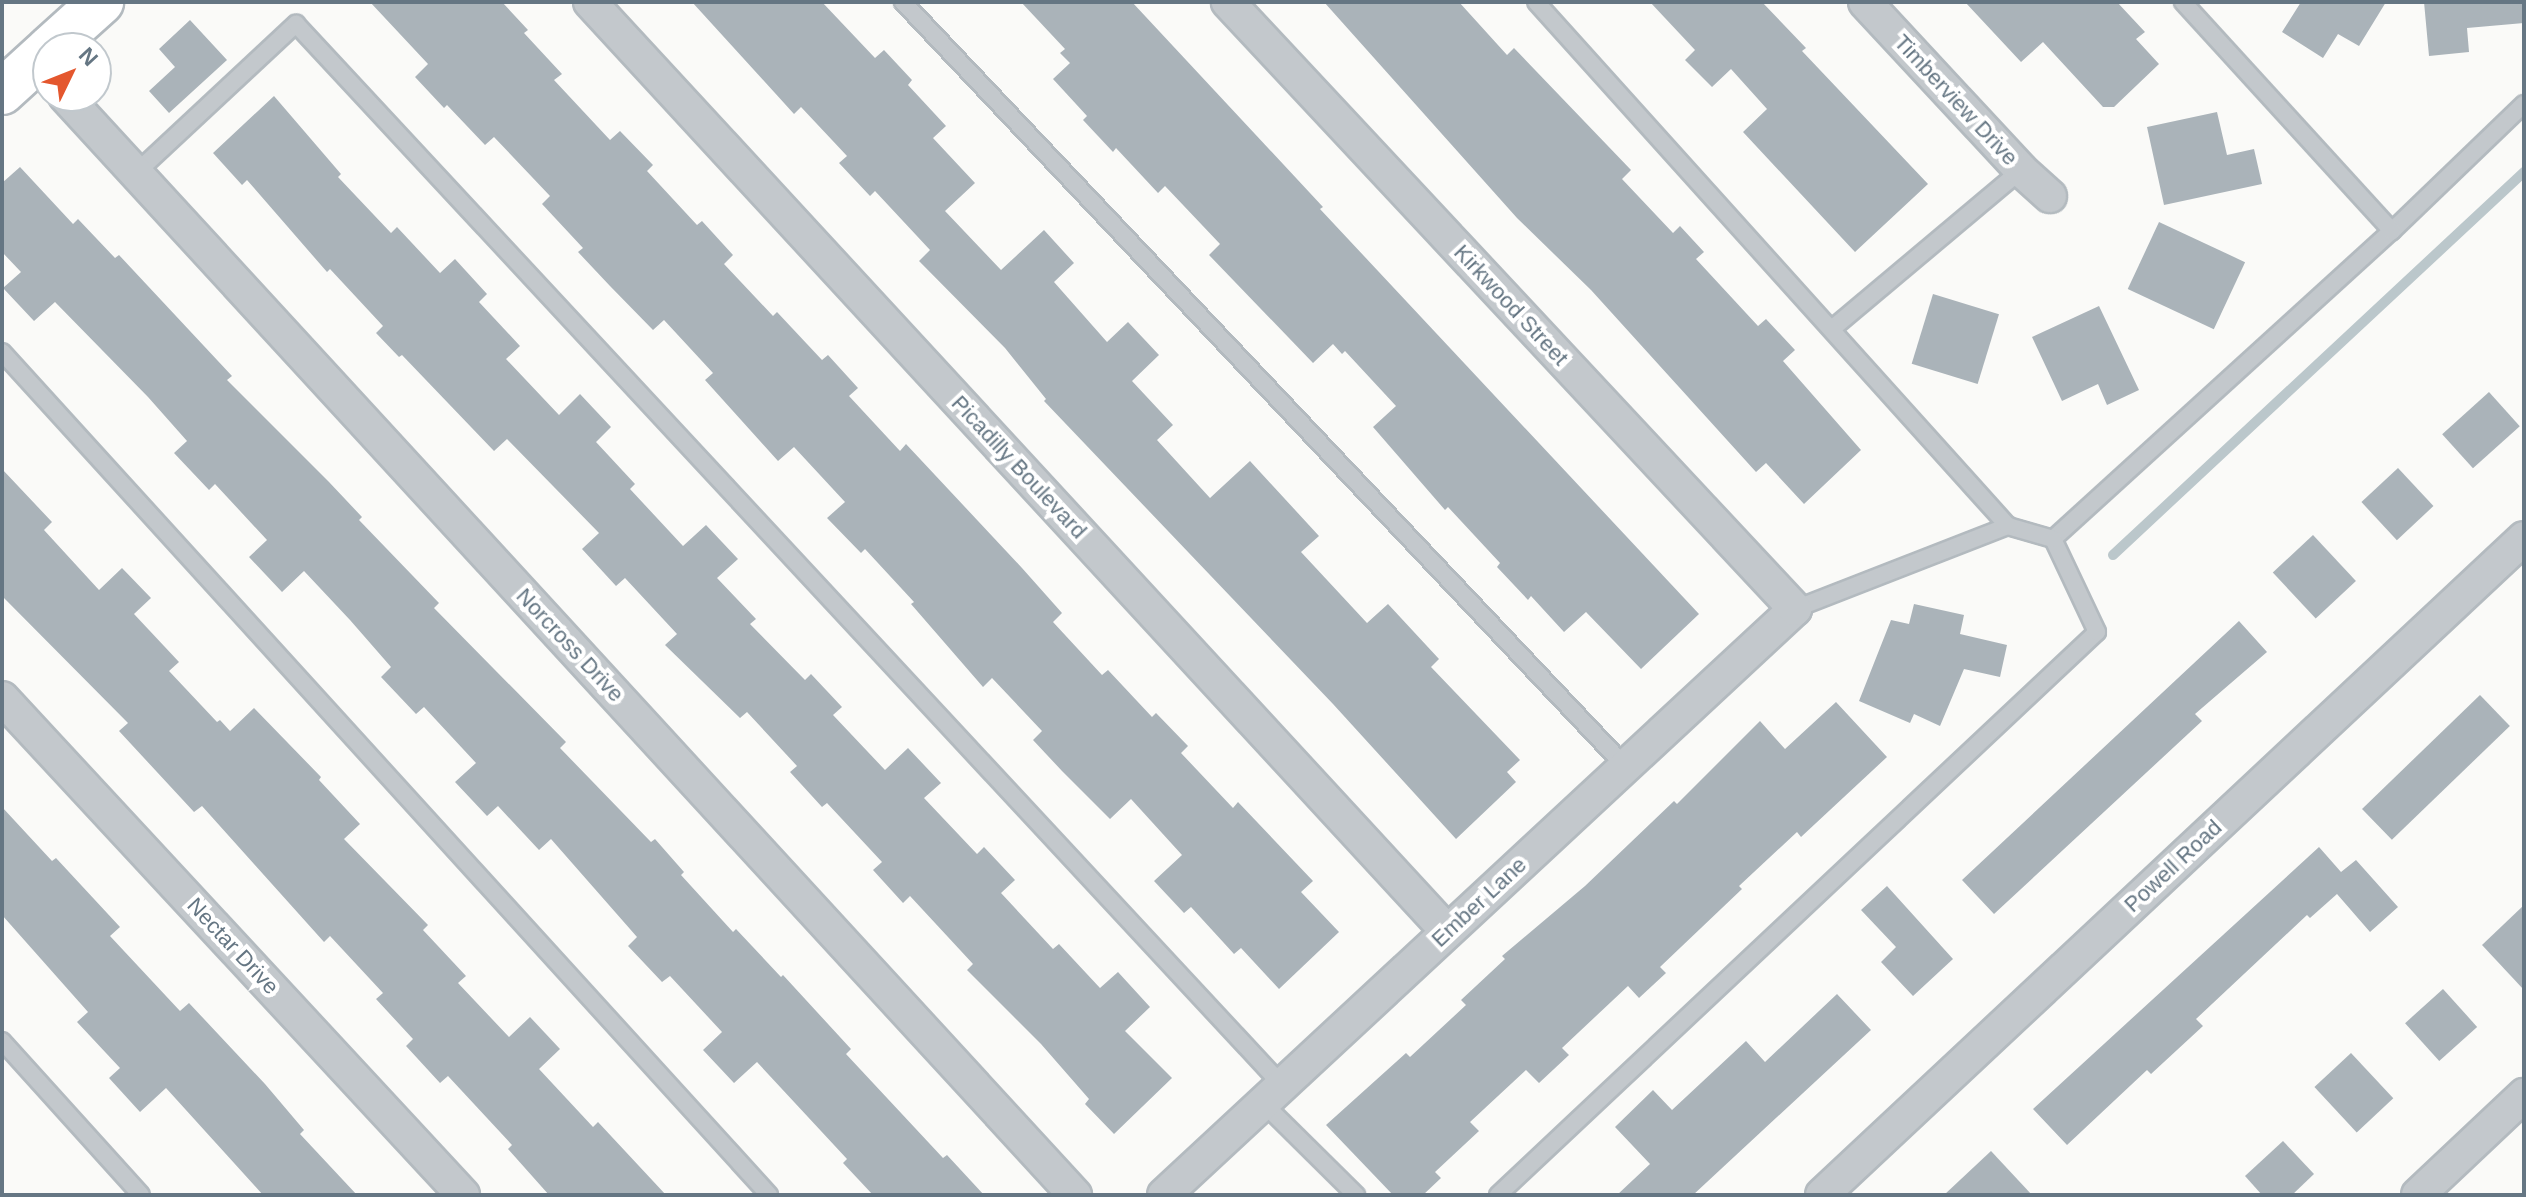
<!DOCTYPE html>
<html>
<head>
<meta charset="utf-8">
<style>
	body { margin:0 }
	#map { position:relative; width:2526px; height:1197px; overflow:hidden; background:#fafaf8; font-family:Helvetica,sans-serif }
	div>[style] { position:absolute }
	[style*='--x'] { left:calc(var(--x)*1px); top:calc(var(--y)*1px); width:calc(var(--w)*1px); rotate:calc(var(--a)*1deg) }
	.stream>* { height:10px; margin:-5px; padding:0 5px; transform-origin:5px; border-radius:5px; background:#bbc7cb }
	.building>* { inset:0; background:#aab3b9; transform-origin:0 0 }
	.roads { filter:drop-shadow(2px 0 #b3babf) drop-shadow(-2px 0 #b3babf) drop-shadow(0 2px #b3babf) drop-shadow(0 -2px #b3babf) }
	.lane>* { height:16px; margin:-8px; padding:0 8px; transform-origin:8px; border-radius:8px; background:#c3c8cc }
	.street>* { height:32px; margin:-16px; padding:0 16px; transform-origin:16px; border-radius:16px; background:#c3c8cc }
	.secondary>* { height:44px; margin:-22px; padding:0 22px; transform-origin:22px; border-radius:22px; background:#fff }
	span { translate:-50% -50%; white-space:nowrap; text-align:center; line-height:1.15; -webkit-text-stroke:8px #fff; paint-order:stroke }
	.street-label { font-size:22px; color:#657683 }
	.frame { position:absolute; inset:0; border:4px solid #657683; pointer-events:none }
	.north { position:absolute; left:32px; top:32px; width:80px; height:80px; box-sizing:border-box; background:#fff; border:2px solid #c1c8cd; border-radius:50%; rotate:47deg; font-size:22px; font-weight:700; line-height:32px; text-align:center; color:#657683 }
	.north::after { content:''; display:block; margin:auto; width:28px; height:36px; background:#e4572e; clip-path:polygon(50% 0,100% 100%,50% 72%,0 100%) }
</style>
</head>
<body>
<div id="map">
	<div class="stream">
		<i style="--x:2113;--y:555;--w:562;--a:-42.98"></i>
	</div>
	<div class="building">
		<i style="clip-path:polygon(370px 2px,502px 2px,528px 30px,524px 33px,562px 74px,554px 80px,610px 140px,620px 131px,653px 165px,647px 171px,697px 225px,702px 221px,733px 255px,724px 264px,773px 316px,777px 312px,822px 360px,828px 355px,858px 388px,849px 396px,900px 451px,906px 444px,1022px 568px,1062px 613px,1053px 622px,1102px 675px,1108px 670px,1152px 717px,1156px 713px,1188px 746px,1181px 753px,1233px 808px,1238px 802px,1313px 881px,1301px 892px,1339px 932px,1279px 989px,1241px 948px,1234px 954px,1191px 907px,1184px 913px,1154px 881px,1182px 855px,1131px 799px,1110px 819px,1062px 771px,1033px 740px,1042px 731px,992px 678px,983px 687px,911px 604px,914px 602px,865px 549px,861px 553px,827px 518px,845px 502px,794px 447px,778px 461px,705px 380px,713px 373px,664px 320px,653px 330px,610px 286px,578px 252px,583px 248px,542px 204px,550px 196px,494px 137px,485px 145px,447px 105px,444px 108px,415px 77px,428px 64px)"></i>
		<i style="clip-path:polygon(692px 2px,822px 2px,875px 58px,884px 50px,912px 80px,908px 85px,946px 126px,933px 138px,975px 183px,945px 211px,1001px 270px,1044px 230px,1074px 263px,1054px 282px,1107px 342px,1128px 322px,1159px 355px,1132px 381px,1173px 425px,1157px 440px,1210px 498px,1250px 461px,1319px 536px,1301px 552px,1367px 623px,1388px 604px,1439px 659px,1431px 667px,1520px 760px,1507px 772px,1516px 782px,1456px 839px,1333px 704px,1044px 401px,1046px 399px,1005px 348px,919px 261px,930px 250px,875px 191px,870px 196px,839px 163px,847px 156px,801px 107px,794px 114px)"></i>
		<i style="clip-path:polygon(1021px 2px,1132px 2px,1323px 207px,1320px 209px,1699px 614px,1641px 669px,1586px 612px,1564px 632px,1531px 596px,1528px 600px,1497px 567px,1500px 563px,1448px 507px,1445px 510px,1373px 427px,1396px 406px,1345px 351px,1342px 354px,1333px 344px,1313px 363px,1209px 255px,1220px 244px,1165px 186px,1158px 193px,1116px 148px,1113px 152px,1083px 120px,1087px 116px,1053px 79px,1070px 63px,1060px 53px,1065px 49px)"></i>
		<i style="clip-path:polygon(1324px 2px,1459px 2px,1507px 55px,1514px 48px,1631px 170px,1622px 179px,1673px 233px,1680px 226px,1704px 252px,1696px 259px,1758px 326px,1766px 319px,1795px 350px,1783px 361px,1861px 450px,1804px 504px,1766px 463px,1756px 472px,1591px 290px,1517px 218px)"></i>
		<i style="clip-path:polygon(1650px 2px,1762px 2px,1806px 48px,1802px 51px,1928px 184px,1855px 252px,1743px 132px,1767px 109px,1731px 69px,1712px 87px,1685px 60px,1695px 50px)"></i>
		<i style="clip-path:polygon(1965px 2px,2117px 2px,2145px 32px,2136px 39px,2159px 64px,2114px 107px,2103px 107px,2043px 42px,2021px 62px)"></i>
		<i style="clip-path:polygon(2301px 2px,2386px 2px,2359px 46px,2338px 34px,2323px 58px,2282px 32px)"></i>
		<i style="clip-path:polygon(2424px 2px,2524px 2px,2524px 23px,2467px 28px,2469px 52px,2429px 56px)"></i>
		<i style="clip-path:polygon(190px 20px,227px 60px,169px 113px,149px 91px,175px 67px,159px 49px)"></i>
		<i style="clip-path:polygon(274px 96px,341px 174px,338px 177px,391px 233px,397px 227px,440px 273px,455px 259px,487px 294px,479px 302px,520px 346px,506px 359px,559px 415px,580px 394px,611px 427px,596px 442px,635px 484px,630px 489px,683px 546px,706px 525px,738px 559px,717px 578px,756px 619px,750px 624px,805px 680px,811px 674px,842px 707px,833px 715px,885px 770px,908px 748px,941px 783px,924px 798px,977px 854px,984px 847px,1015px 880px,1001px 893px,1053px 949px,1059px 944px,1100px 988px,1118px 972px,1150px 1007px,1125px 1031px,1172px 1078px,1114px 1134px,1085px 1104px,1089px 1099px,1041px 1044px,967px 970px,973px 964px,910px 896px,903px 903px,873px 870px,882px 862px,827px 803px,822px 807px,790px 772px,797px 766px,747px 712px,740px 718px,665px 645px,677px 634px,625px 578px,616px 586px,582px 549px,599px 533px,507px 439px,494px 451px,402px 355px,399px 357px,376px 333px,383px 326px,330px 269px,327px 272px,247px 180px,242px 185px,213px 153px)"></i>
		<i style="clip-path:polygon(2217px 112px,2227px 155px,2254px 149px,2262px 184px,2164px 205px,2147px 127px)"></i>
		<i style="clip-path:polygon(20px 167px,73px 224px,78px 219px,115px 258px,119px 255px,232px 376px,227px 380px,329px 482px,362px 517px,359px 520px,439px 603px,434px 608px,566px 742px,560px 748px,651px 842px,655px 839px,684px 872px,681px 875px,733px 932px,736px 929px,781px 977px,783px 975px,851px 1049px,846px 1054px,943px 1158px,947px 1155px,984px 1195px,873px 1195px,843px 1163px,847px 1159px,757px 1062px,734px 1083px,703px 1050px,722px 1032px,670px 976px,662px 982px,628px 946px,637px 937px,551px 839px,539px 850px,498px 806px,487px 816px,455px 782px,476px 763px,424px 707px,416px 714px,381px 677px,391px 667px,350px 620px,304px 571px,282px 592px,249px 557px,267px 540px,215px 484px,209px 490px,174px 453px,187px 441px,148px 397px,55px 302px,34px 321px,3px 288px,21px 272px,2px 252px,2px 183px)"></i>
		<i style="left:2159px;top:222px;width:95px;height:74px;rotate:25deg"></i>
		<i style="left:1933px;top:294px;width:69px;height:73px;rotate:17deg"></i>
		<i style="clip-path:polygon(2099px 306px,2139px 390px,2107px 405px,2098px 384px,2062px 401px,2032px 337px)"></i>
		<i style="left:2489px;top:392px;width:46px;height:63px;rotate:48deg"></i>
		<i style="left:2398px;top:468px;width:52px;height:50px;rotate:47deg"></i>
		<i style="clip-path:polygon(2px 469px,52px 522px,44px 530px,99px 590px,122px 568px,151px 598px,134px 614px,179px 662px,169px 671px,217px 722px,220px 720px,230px 731px,254px 708px,321px 777px,319px 780px,360px 824px,344px 839px,428px 925px,423px 930px,466px 976px,458px 983px,509px 1037px,530px 1017px,560px 1049px,539px 1069px,593px 1127px,598px 1122px,666px 1195px,549px 1195px,508px 1149px,512px 1145px,448px 1076px,440px 1083px,406px 1046px,413px 1039px,376px 999px,383px 993px,330px 936px,324px 942px,202px 806px,194px 812px,119px 731px,128px 723px,2px 596px)"></i>
		<i style="left:2313px;top:535px;width:63px;height:55px;rotate:47deg"></i>
		<i style="clip-path:polygon(1914px 604px,1964px 615px,1960px 634px,2007px 645px,2000px 677px,1964px 669px,1940px 726px,1914px 714px,1910px 723px,1859px 701px,1891px 620px,1909px 624px)"></i>
		<i style="clip-path:polygon(2239px 621px,2267px 652px,2195px 714px,2202px 721px,1994px 914px,1962px 880px)"></i>
		<i style="left:2480px;top:695px;width:43px;height:164px;rotate:46deg"></i>
		<i style="clip-path:polygon(1836px 702px,1887px 757px,1801px 837px,1797px 832px,1739px 886px,1742px 889px,1660px 967px,1666px 973px,1639px 998px,1628px 986px,1562px 1048px,1569px 1055px,1539px 1083px,1526px 1070px,1470px 1122px,1479px 1131px,1435px 1172px,1441px 1178px,1423px 1195px,1393px 1195px,1326px 1125px,1406px 1053px,1410px 1057px,1466px 1005px,1461px 1000px,1505px 959px,1502px 956px,1585px 886px,1674px 801px,1677px 804px,1760px 721px,1785px 749px)"></i>
		<i style="clip-path:polygon(2px 807px,52px 861px,56px 858px,120px 927px,110px 936px,180px 1011px,189px 1003px,265px 1084px,304px 1130px,300px 1134px,357px 1195px,263px 1195px,166px 1088px,140px 1112px,109px 1078px,120px 1068px,77px 1022px,88px 1012px,2px 915px)"></i>
		<i style="clip-path:polygon(2319px 847px,2341px 872px,2356px 860px,2398px 907px,2370px 932px,2337px 894px,2310px 918px,2307px 915px,2196px 1019px,2203px 1026px,2151px 1074px,2147px 1070px,2067px 1145px,2033px 1109px)"></i>
		<i style="clip-path:polygon(1887px 886px,1953px 959px,1913px 996px,1881px 962px,1896px 947px,1861px 910px)"></i>
		<i style="clip-path:polygon(2524px 905px,2524px 990px,2482px 945px)"></i>
		<i style="left:2443px;top:989px;width:51px;height:51px;rotate:48deg"></i>
		<i style="clip-path:polygon(1837px 994px,1871px 1030px,1693px 1195px,1617px 1195px,1650px 1164px,1615px 1127px,1653px 1090px,1672px 1110px,1746px 1041px,1765px 1062px)"></i>
		<i style="left:2351px;top:1053px;width:62px;height:50px;rotate:47deg"></i>
		<i style="clip-path:polygon(2283px 1141px,2314px 1174px,2292px 1195px,2262px 1195px,2245px 1176px)"></i>
		<i style="clip-path:polygon(1991px 1151px,2032px 1195px,1944px 1195px)"></i>
	</div>
	<div class="roads">
		<div class="lane">
			<i style="--x:903;--y:2;--w:1051;--a:46.62"></i>
			<i style="--x:136;--y:173;--w:219;--a:-43"></i>
			<i style="--x:296;--y:24;--w:1448;--a:47.1"></i>
			<i style="--x:2392;--y:231;--w:183;--a:-43.9"></i>
			<i style="--x:1833;--y:328;--w:246;--a:-40"></i>
			<i style="--x:2;--y:352;--w:1140;--a:47.7"></i>
			<i style="--x:2053;--y:539;--w:458;--a:-42.3"></i>
			<i style="--x:2392;--y:231;--w:310;--a:-132.4"></i>
			<i style="--x:1795;--y:609;--w:229;--a:-21.3"></i>
			<i style="--x:2;--y:1041;--w:207;--a:47.9"></i>
			<i style="--x:1263;--y:1103;--w:131;--a:44.7"></i>
			<i style="--x:1498;--y:1195;--w:822;--a:-43.23"></i>
			<i style="--x:2097;--y:632;--w:103;--a:-115.3"></i>
			<i style="--x:2053;--y:539;--w:47;--a:-163.9"></i>
			<i style="--x:2008;--y:526;--w:705;--a:-132.01"></i>
		</div>
		<div class="street">
			<i style="--x:590;--y:2;--w:1264;--a:47.31"></i>
			<i style="--x:1865;--y:2;--w:229;--a:47.1"></i>
			<i style="--x:2021;--y:170;--w:39;--a:42"></i>
			<i style="--x:65;--y:96;--w:1493;--a:47.42"></i>
			<i style="--x:2;--y:698;--w:678;--a:47.15"></i>
			<i style="--x:1164;--y:1195;--w:861;--a:-42.88"></i>
			<i style="--x:1795;--y:609;--w:831;--a:-133.05"></i>
			<i style="--x:1822;--y:1195;--w:961;--a:-43.1"></i>
			<i style="--x:2418;--y:1195;--w:146;--a:-43.3"></i>
		</div>
		<div class="secondary">
			<i style="--x:50;--y:48;--w:69;--a:-42"></i>
			<i style="--x:2;--y:92;--w:62;--a:-42.4"></i>
		</div>
	</div>
	<div class="street-label">
		<span style="left:1956px;top:100px;rotate:47deg">Timberview Drive</span>
		<span style="left:1511px;top:305px;rotate:47deg">Kirkwood Street</span>
		<span style="left:1019px;top:467px;rotate:47deg">Picadilly Boulevard</span>
		<span style="left:570px;top:645px;rotate:47deg">Norcross Drive</span>
		<span style="left:2173px;top:866px;rotate:-43deg">Powell Road</span>
		<span style="left:1479px;top:902px;rotate:-43deg">Ember Lane</span>
		<span style="left:233px;top:946px;rotate:47deg">Nectar Drive</span>
	</div>
	<div class="frame"></div>
	<div class="north">N</div>
</div>
</body>
</html>
